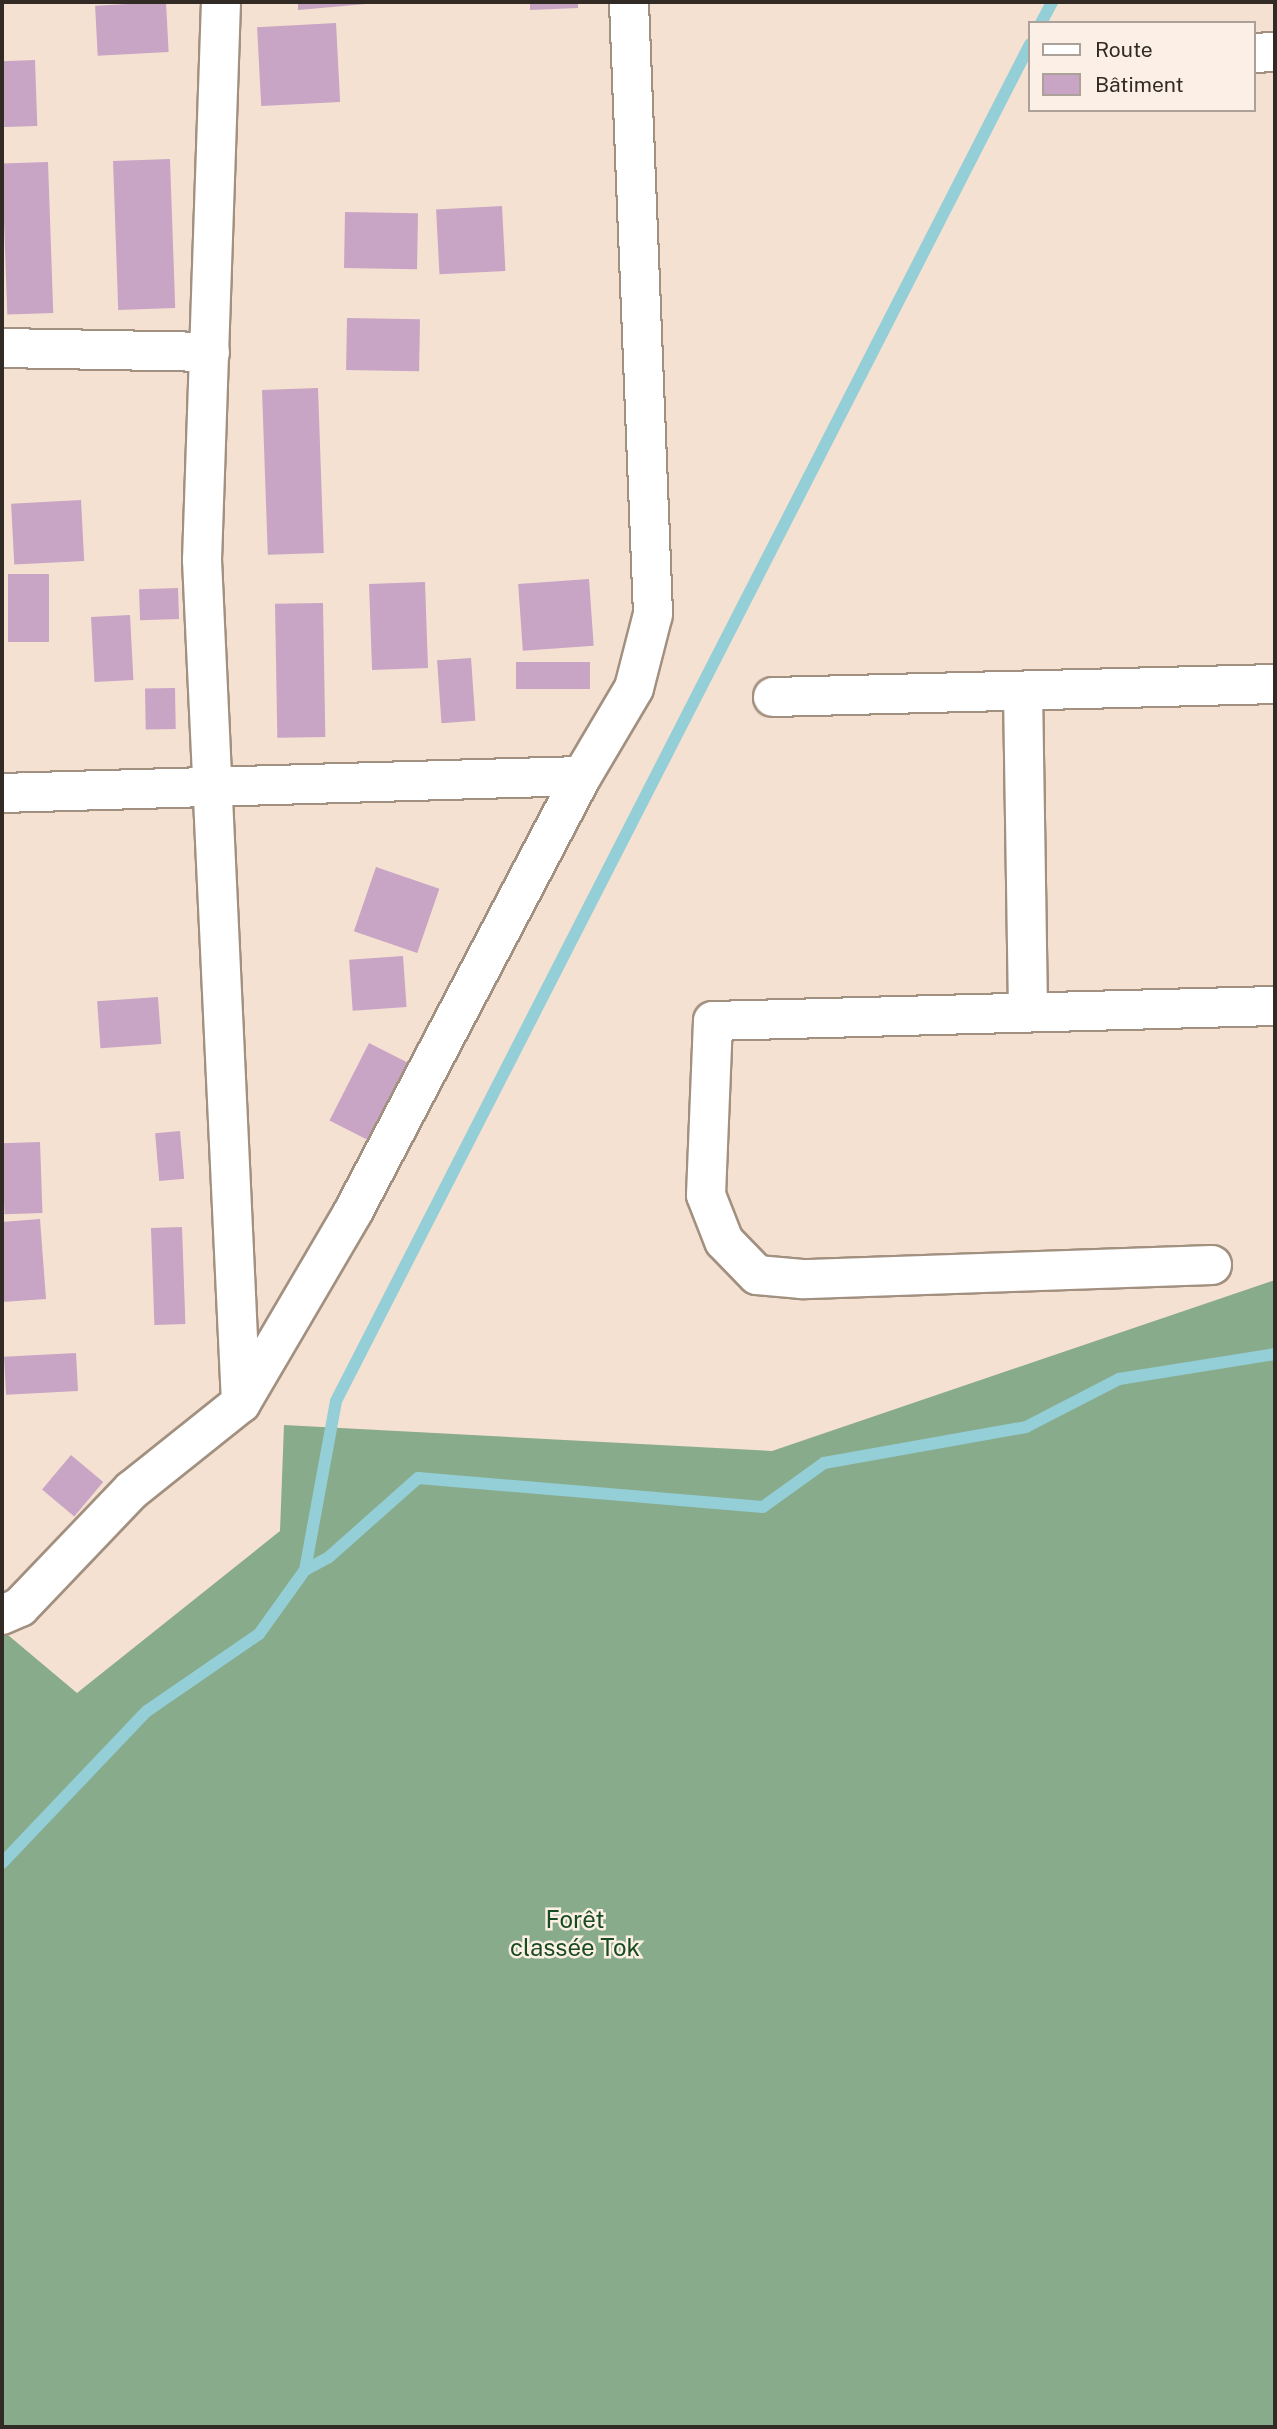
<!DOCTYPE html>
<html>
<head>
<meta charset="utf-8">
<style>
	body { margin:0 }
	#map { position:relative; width:1277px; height:2429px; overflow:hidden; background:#f5e1d1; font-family:"Public Sans",sans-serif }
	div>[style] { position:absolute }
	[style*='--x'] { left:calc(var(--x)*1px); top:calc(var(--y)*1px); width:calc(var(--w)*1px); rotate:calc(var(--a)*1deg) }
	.forest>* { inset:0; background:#88ab8b }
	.stream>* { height:12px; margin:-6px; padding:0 6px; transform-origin:6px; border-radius:6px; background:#94ced7 }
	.building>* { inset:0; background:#c8a4c5; transform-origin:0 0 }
	.roads { filter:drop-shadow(2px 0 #a29080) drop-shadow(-2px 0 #a29080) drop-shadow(0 2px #a29080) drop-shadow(0 -2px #a29080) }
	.minor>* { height:38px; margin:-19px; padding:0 19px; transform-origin:19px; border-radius:19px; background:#fff }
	span { translate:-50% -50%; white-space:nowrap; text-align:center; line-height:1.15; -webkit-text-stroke:5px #fcf0e6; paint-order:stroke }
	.park-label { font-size:24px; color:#174c21 }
	.frame { position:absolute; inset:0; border:4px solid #322a24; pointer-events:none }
	.legend { position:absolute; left:1028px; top:21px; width:228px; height:91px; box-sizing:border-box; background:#fcf0e6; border:2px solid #aba198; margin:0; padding:9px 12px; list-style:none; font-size:21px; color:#322a24 }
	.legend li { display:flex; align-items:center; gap:14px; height:35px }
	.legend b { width:35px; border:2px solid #aba198 }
</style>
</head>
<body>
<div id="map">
	<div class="forest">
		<i style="clip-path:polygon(1275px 1280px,1275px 2427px,2px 2427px,2px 1630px,77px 1693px,280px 1531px,284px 1425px,772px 1451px)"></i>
	</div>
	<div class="stream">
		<i style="--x:1041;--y:23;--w:24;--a:-62"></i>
		<i style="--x:305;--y:1570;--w:172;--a:-79.6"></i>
		<i style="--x:336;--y:1401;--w:1524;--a:-62.91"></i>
		<i style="--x:2;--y:1863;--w:210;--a:-46.4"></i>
		<i style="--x:147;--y:1711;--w:136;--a:-34.5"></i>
		<i style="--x:259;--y:1634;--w:79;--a:-54.3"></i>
		<i style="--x:305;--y:1570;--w:27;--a:-28"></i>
		<i style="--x:329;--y:1557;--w:119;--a:-41.6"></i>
		<i style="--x:418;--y:1478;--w:346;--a:4.8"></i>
		<i style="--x:763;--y:1507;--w:75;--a:-35.8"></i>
		<i style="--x:824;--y:1463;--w:205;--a:-10.1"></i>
		<i style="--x:1026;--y:1427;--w:105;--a:-27.3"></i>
		<i style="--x:1119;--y:1379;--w:158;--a:-9.1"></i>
	</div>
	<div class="building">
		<i style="left:166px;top:2px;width:50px;height:71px;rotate:87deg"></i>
		<i style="clip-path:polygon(298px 2px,366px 2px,366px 4px,298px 10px)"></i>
		<i style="clip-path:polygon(530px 2px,578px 2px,578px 8px,530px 10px)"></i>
		<i style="left:336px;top:23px;width:79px;height:79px;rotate:87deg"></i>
		<i style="left:35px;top:60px;width:66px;height:33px;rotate:88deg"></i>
		<i style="left:170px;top:159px;width:149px;height:57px;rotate:88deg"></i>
		<i style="left:48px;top:162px;width:151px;height:46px;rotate:88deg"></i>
		<i style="left:502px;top:206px;width:65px;height:66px;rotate:87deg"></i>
		<i style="left:345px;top:212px;width:73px;height:56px;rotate:1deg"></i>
		<i style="left:347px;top:318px;width:73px;height:52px;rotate:1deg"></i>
		<i style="left:318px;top:388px;width:165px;height:56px;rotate:88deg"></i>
		<i style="left:81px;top:500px;width:61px;height:70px;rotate:87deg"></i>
		<i style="left:49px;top:574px;width:68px;height:41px;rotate:90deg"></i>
		<i style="left:589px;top:579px;width:67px;height:71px;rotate:86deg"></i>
		<i style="left:425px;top:582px;width:86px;height:56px;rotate:88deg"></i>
		<i style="left:178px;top:588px;width:31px;height:39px;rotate:88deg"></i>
		<i style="left:323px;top:603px;width:134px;height:48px;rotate:89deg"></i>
		<i style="left:130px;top:615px;width:65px;height:39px;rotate:87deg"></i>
		<i style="left:471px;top:658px;width:63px;height:34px;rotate:86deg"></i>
		<i style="left:590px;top:662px;width:27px;height:74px;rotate:90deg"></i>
		<i style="left:175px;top:688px;width:41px;height:30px;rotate:89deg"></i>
		<i style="left:376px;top:867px;width:67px;height:68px;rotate:19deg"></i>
		<i style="left:403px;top:956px;width:51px;height:54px;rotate:86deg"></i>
		<i style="left:158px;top:997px;width:47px;height:61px;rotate:86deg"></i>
		<i style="left:369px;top:1043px;width:47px;height:87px;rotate:27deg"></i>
		<i style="left:180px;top:1131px;width:48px;height:25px;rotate:85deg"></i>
		<i style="left:40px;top:1142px;width:71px;height:38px;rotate:88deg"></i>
		<i style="clip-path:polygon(40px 1219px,46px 1299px,2px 1302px,2px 1222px)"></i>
		<i style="left:182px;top:1227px;width:97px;height:31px;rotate:88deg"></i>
		<i style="left:76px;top:1353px;width:38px;height:72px;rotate:87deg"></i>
		<i style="left:71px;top:1455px;width:42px;height:45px;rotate:40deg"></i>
	</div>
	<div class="roads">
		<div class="minor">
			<i style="--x:221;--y:2;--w:558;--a:91.95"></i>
			<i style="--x:202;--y:560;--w:844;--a:87.35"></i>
			<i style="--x:1254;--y:53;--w:21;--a:-3"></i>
			<i style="--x:2;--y:348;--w:208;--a:1.1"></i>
			<i style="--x:1023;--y:691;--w:321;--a:89.1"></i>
			<i style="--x:773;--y:697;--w:502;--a:-1.48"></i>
			<i style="--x:2;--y:793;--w:580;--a:-1.68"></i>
			<i style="--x:1212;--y:1265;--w:410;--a:178"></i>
			<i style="--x:802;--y:1279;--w:45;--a:-174.9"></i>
			<i style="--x:757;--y:1275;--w:47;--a:-134.1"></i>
			<i style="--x:724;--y:1241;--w:49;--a:-111.4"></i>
			<i style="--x:706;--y:1195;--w:174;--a:-87.7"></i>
			<i style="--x:713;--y:1021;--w:562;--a:-1.53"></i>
			<i style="--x:2;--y:1615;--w:20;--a:-24"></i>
			<i style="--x:20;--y:1607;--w:162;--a:-46.3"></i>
			<i style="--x:132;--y:1490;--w:139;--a:-38.6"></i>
			<i style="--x:241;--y:1403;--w:221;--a:-59.6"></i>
			<i style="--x:353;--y:1212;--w:492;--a:-62.3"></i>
			<i style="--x:582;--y:776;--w:102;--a:-59.4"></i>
			<i style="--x:634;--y:688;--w:76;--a:-75.6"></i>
			<i style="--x:653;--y:614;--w:612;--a:-92.25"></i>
		</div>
	</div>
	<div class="park-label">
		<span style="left:575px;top:1934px">Forêt<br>classée Tok</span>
	</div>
	<div class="frame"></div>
	<ul class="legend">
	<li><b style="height:9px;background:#fff"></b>Route</li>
	<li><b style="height:19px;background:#c8a4c5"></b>Bâtiment</li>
	</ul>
</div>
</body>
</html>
